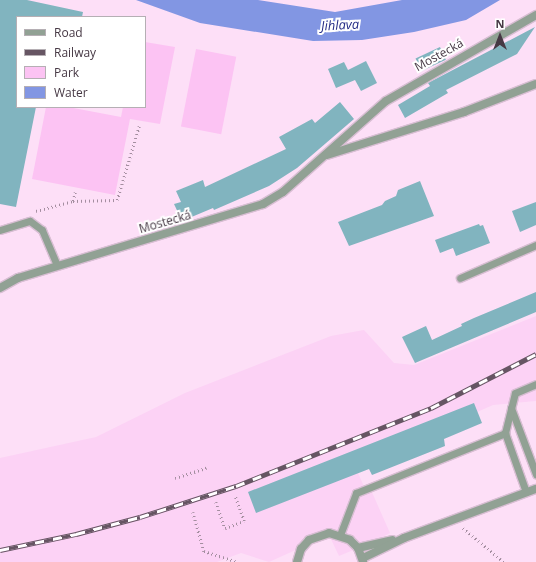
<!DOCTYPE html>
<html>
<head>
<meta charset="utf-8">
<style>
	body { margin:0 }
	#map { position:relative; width:536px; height:562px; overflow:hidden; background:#fddff7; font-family:"Open Sans",sans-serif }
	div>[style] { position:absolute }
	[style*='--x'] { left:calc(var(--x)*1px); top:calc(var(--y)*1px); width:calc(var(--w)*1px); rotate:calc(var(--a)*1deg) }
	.built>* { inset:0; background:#fcd2f5 }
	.green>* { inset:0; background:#fcc3f3; transform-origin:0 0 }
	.water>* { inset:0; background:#8296e3 }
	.building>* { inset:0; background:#81b4bf; transform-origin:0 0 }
	.path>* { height:2.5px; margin-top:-1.25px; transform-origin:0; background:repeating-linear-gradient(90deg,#a48ea0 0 1px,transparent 0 4px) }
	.roads { filter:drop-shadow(1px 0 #d8bed3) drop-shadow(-1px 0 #d8bed3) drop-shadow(0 1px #d8bed3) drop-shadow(0 -1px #d8bed3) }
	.lane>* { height:7px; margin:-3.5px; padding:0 3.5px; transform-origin:3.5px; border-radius:3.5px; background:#91a194 }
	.street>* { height:8px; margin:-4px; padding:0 4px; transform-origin:4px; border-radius:4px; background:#91a194 }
	.rail>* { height:4.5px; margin-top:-2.25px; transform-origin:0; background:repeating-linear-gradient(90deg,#fff 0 9px,#665563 0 18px); box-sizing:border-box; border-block:1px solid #665563 }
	span { translate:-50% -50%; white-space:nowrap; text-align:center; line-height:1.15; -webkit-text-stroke:4px #fff; paint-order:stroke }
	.street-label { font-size:12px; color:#463844 }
	.water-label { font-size:13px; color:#262e87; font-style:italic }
	.legend { position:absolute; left:16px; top:16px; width:130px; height:92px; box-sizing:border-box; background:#fff; border:1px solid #b5afb4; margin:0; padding:5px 7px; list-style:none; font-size:12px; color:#463844 }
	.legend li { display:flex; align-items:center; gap:8px; height:20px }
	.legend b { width:20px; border:1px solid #b5afb4 }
	.north { position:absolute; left:480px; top:16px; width:40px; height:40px; -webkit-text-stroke:3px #fff; paint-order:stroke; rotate:0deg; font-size:11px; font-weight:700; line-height:16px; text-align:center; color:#463844 }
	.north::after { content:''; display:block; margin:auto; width:14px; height:18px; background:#463844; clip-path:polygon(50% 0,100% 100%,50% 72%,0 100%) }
</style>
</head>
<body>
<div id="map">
	<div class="built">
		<i style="clip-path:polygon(536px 316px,536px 401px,493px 405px,355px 466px,366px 491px,371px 490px,390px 533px,375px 541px,339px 556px,329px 535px,269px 562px,241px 553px,217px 562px,0 562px,0 458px,96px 437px,185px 393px,331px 336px,364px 330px,394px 363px,414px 365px)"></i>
	</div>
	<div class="green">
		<i style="clip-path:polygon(145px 42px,175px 47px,160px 124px,130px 119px,115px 195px,32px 179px,46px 107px,68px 107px,121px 117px,123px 107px,145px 107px)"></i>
		<i style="left:196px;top:49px;width:41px;height:79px;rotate:11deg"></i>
	</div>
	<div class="water">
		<i style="clip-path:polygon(136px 0,258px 0,335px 12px,402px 0,500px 0,466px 20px,414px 32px,362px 40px,313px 41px,200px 23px)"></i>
	</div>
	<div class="building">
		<i style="clip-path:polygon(0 0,27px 0,83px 12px,82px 17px,17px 17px,17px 107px,36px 107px,16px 207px,0 204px)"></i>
		<i style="clip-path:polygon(535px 27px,517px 54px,446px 90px,448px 93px,405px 118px,398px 105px,430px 86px,428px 83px)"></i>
		<i style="left:440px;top:47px;width:14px;height:27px;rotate:65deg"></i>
		<i style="clip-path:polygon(366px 61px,377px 83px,361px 91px,355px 80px,336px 88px,328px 69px,344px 62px,348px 70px)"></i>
		<i style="clip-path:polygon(340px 102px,354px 119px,297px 168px,269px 186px,214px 210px,213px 208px,182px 221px,174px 204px,181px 202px,176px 191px,203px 180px,205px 187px,286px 149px,279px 137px,312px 119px,315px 123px)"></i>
		<i style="clip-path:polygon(420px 181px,434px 216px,349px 246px,338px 222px,382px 205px,385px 201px,396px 196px,398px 190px)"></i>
		<i style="clip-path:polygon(536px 202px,536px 225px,520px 232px,512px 211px)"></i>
		<i style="clip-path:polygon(479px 224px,480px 226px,483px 225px,490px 243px,456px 256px,453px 248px,440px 253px,435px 240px)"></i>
		<i style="clip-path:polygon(536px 292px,536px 312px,415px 363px,402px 337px,426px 326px,432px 340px,462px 326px,461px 324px,474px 318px)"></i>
		<i style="clip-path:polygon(474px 403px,482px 423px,444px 439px,445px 446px,372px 475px,369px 469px,256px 513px,248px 492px)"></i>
	</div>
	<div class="path">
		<i style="--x:73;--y:201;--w:9;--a:-77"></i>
		<i style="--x:36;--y:211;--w:38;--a:-15"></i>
		<i style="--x:73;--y:201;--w:44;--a:-1.3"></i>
		<i style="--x:117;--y:200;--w:77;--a:-73.4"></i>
		<i style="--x:175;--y:478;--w:33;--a:-18"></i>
		<i style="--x:216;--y:502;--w:28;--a:71"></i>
		<i style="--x:225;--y:528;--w:20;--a:-20"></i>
		<i style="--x:244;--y:521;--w:27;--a:-110"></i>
		<i style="--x:193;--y:512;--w:41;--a:74.2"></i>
		<i style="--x:204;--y:551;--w:36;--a:18"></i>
		<i style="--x:463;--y:528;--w:53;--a:39.7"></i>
	</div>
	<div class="roads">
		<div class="lane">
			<i style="--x:0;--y:230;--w:31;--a:-17"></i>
			<i style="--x:30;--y:221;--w:15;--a:37"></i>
			<i style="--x:42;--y:230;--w:38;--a:67"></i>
			<i style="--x:460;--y:278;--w:83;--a:-23.5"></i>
			<i style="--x:511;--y:408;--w:71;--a:69.3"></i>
			<i style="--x:526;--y:492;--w:63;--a:-109.6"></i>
			<i style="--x:505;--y:433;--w:41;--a:-76"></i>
			<i style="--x:515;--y:393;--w:23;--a:-23"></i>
			<i style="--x:340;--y:535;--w:45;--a:-69.1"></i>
			<i style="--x:356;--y:493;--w:161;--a:-21.9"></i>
		</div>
		<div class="street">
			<i style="--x:327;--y:155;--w:144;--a:-17.4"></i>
			<i style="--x:464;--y:112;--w:77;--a:-21.3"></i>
			<i style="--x:0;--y:288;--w:21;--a:-29"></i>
			<i style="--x:18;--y:278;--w:256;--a:-16.8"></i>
			<i style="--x:263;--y:204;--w:23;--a:-31"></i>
			<i style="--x:283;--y:192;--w:137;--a:-41.5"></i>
			<i style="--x:386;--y:101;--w:173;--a:-29.8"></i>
			<i style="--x:358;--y:548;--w:35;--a:-13"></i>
			<i style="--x:363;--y:558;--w:46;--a:-26"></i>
			<i style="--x:404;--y:538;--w:141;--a:-20.4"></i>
			<i style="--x:297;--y:562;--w:14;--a:-73"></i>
			<i style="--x:301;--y:549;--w:12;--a:-48"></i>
			<i style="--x:309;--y:540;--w:21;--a:-19"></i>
			<i style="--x:329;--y:533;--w:22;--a:18"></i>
			<i style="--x:350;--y:540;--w:11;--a:45"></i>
			<i style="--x:358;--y:548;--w:15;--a:70"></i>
		</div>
	</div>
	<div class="rail">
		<i style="--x:0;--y:550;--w:78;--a:-11.9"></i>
		<i style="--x:76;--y:534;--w:66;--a:-14.9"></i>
		<i style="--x:140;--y:517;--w:101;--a:-17.9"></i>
		<i style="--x:236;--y:486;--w:210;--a:-21.8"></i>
		<i style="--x:431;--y:408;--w:118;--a:-27.2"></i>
	</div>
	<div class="street-label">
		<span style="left:439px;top:55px;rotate:-29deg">Mostecká</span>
		<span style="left:165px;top:222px;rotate:-16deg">Mostecká</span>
	</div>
	<div class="water-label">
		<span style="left:340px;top:25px;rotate:-3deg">Jihlava</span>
	</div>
	<ul class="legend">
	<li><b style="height:5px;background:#91a194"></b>Road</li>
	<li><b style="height:5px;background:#665563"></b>Railway</li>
	<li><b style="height:11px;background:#fcc3f3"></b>Park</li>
	<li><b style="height:11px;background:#8296e3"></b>Water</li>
	</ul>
	<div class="north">N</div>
</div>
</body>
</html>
